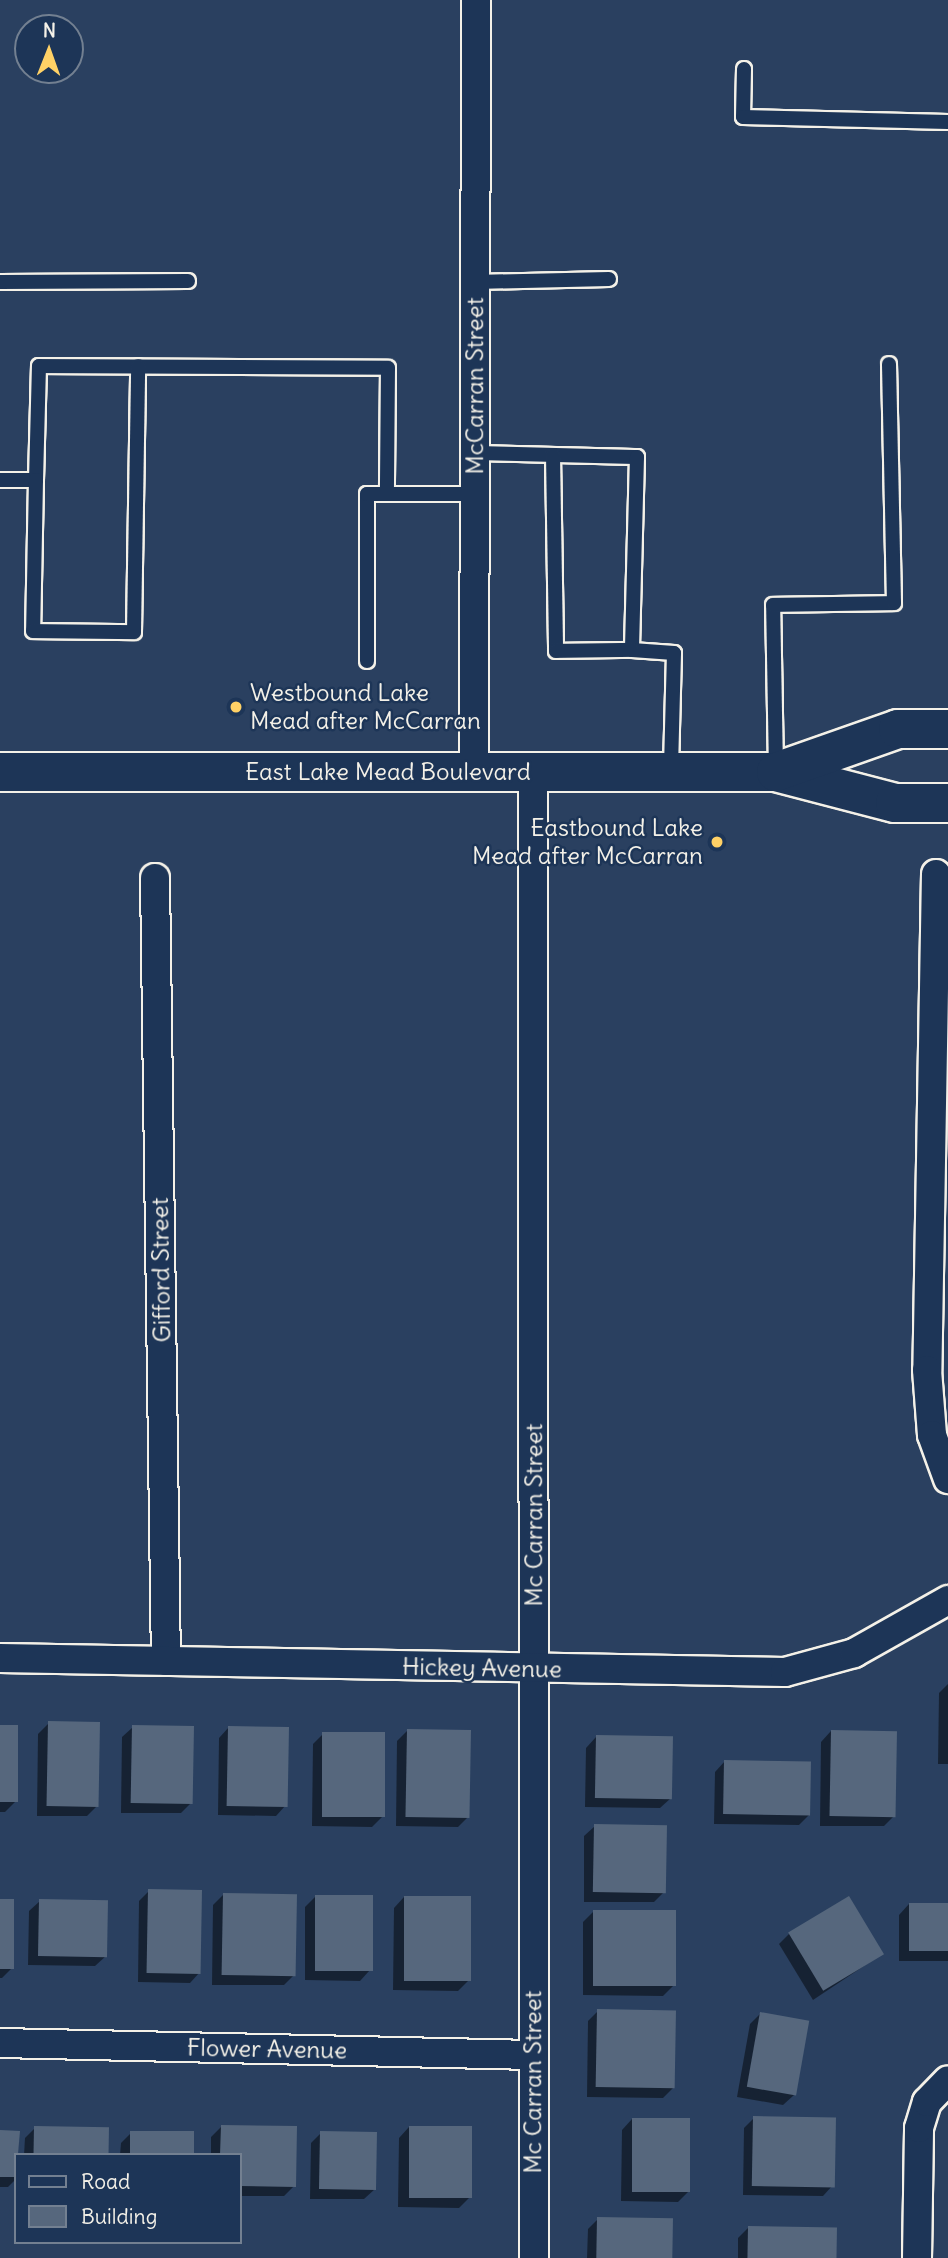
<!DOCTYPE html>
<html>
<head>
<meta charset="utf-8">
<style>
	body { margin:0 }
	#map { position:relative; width:948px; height:2258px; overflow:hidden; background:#2a4060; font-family:Delius,sans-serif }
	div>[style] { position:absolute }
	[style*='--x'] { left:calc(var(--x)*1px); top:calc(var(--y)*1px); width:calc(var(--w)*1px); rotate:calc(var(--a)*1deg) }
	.shadow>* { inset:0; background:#0007 }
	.building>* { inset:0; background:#56677d; transform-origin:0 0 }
	.roads { filter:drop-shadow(2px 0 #f4f1e8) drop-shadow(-2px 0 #f4f1e8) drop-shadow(0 2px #f4f1e8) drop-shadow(0 -2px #f4f1e8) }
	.lane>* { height:14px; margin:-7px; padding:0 7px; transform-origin:7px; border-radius:7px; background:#1d3557 }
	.street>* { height:28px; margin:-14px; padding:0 14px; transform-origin:14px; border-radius:14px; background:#1d3557 }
	.primary>* { height:38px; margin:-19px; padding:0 19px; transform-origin:19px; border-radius:19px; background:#1d3557 }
	.dots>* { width:19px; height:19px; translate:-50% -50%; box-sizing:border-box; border:4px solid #1d3557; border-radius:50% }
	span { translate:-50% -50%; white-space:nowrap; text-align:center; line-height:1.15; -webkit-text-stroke:5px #1d3557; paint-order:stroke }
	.street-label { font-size:24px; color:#f4f1e8 }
	.poi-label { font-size:24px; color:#f4f1e8 }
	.left { translate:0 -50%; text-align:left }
	.right { translate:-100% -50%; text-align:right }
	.legend { position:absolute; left:14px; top:2153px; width:228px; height:91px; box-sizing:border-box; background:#1d3557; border:2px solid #738091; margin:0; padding:9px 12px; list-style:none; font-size:21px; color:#f4f1e8 }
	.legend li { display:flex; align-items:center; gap:14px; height:35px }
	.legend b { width:35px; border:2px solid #738091 }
	.north { position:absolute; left:14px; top:14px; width:70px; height:70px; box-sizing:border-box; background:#1d3557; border:2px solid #738091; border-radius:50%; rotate:1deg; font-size:19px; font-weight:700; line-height:28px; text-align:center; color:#f4f1e8 }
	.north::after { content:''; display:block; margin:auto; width:24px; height:32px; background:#ffd166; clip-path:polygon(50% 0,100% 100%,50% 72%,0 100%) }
</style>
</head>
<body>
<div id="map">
	<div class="shadow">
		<i style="clip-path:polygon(948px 1684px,948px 1764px,938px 1764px,939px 1693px)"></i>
		<i style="clip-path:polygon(49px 1723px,97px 1806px,87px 1816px,37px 1816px,38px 1734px)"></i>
		<i style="clip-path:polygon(0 1726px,16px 1801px,5px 1812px,0 1812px)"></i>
		<i style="clip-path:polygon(133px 1727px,191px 1803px,181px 1813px,121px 1813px,122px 1737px)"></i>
		<i style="clip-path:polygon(229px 1727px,286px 1805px,276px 1816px,218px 1815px,219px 1738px)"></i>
		<i style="clip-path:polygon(407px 1731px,469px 1816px,458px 1827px,396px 1826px,397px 1741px)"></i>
		<i style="clip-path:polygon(831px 1731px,894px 1816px,884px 1826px,820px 1826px,821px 1742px)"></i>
		<i style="clip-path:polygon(323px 1734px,382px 1817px,372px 1827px,312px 1826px,313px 1744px)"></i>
		<i style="clip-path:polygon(596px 1737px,671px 1798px,660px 1808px,585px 1807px,586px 1748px)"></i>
		<i style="clip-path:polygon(725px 1761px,809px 1815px,799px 1825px,714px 1824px,715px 1772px)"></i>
		<i style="clip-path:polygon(595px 1826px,664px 1892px,654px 1902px,584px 1902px,584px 1836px)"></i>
		<i style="clip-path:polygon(149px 1891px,200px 1972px,190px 1983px,138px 1982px,139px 1901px)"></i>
		<i style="clip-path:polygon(223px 1895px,294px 1975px,284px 1985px,212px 1985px,213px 1905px)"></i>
		<i style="clip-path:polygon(316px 1896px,370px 1970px,360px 1981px,305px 1980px,305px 1907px)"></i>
		<i style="clip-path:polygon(404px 1897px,468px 1981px,458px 1991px,393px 1990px,394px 1908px)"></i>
		<i style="clip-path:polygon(0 1901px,12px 1968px,2px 1978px,0 1978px)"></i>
		<i style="clip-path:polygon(40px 1901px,106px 1956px,95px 1966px,28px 1965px,29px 1911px)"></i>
		<i style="clip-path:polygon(909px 1904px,948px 1905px,948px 1961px,899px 1961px,899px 1915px)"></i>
		<i style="clip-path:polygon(593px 1912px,673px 1986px,663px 1996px,583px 1995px,583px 1922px)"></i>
		<i style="clip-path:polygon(789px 1934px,882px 1954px,813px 2000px,779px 1944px)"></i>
		<i style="clip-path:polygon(598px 2011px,673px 2088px,663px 2098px,587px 2097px,588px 2021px)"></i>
		<i style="clip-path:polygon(760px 2014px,794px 2095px,783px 2105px,737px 2097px,750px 2024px)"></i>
		<i style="clip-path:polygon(754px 2118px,833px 2185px,823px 2196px,743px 2195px,744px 2128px)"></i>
		<i style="clip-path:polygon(632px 2119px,688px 2192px,678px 2202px,621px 2201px,622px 2130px)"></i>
		<i style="clip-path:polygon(221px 2127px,294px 2186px,284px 2196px,240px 2196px,240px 2155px,211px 2155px,211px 2137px)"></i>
		<i style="clip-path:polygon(409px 2127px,469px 2198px,459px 2208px,398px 2207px,399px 2138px)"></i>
		<i style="clip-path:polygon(35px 2128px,107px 2155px,24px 2155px,25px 2138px)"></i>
		<i style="clip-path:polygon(0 2132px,19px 2132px,16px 2179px,8px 2187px,0 2187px)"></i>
		<i style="clip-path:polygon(131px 2133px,192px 2155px,120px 2155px,121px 2143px)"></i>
		<i style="clip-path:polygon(321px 2133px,375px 2189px,364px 2199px,310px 2199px,311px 2143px)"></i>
		<i style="clip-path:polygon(598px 2219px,671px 2258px,587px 2258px,588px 2229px)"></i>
		<i style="clip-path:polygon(748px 2228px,835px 2258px,738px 2258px,738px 2238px)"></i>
	</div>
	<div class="building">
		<i style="left:48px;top:1721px;width:52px;height:85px;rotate:1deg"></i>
		<i style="left:0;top:1725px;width:18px;height:77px"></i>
		<i style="left:132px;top:1725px;width:62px;height:78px;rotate:1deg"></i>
		<i style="left:228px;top:1726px;width:61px;height:80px;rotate:1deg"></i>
		<i style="left:407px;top:1729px;width:64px;height:88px;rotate:1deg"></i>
		<i style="left:831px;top:1730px;width:66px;height:86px;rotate:1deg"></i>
		<i style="left:322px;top:1732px;width:63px;height:85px"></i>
		<i style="left:596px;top:1735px;width:77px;height:63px;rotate:1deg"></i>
		<i style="left:724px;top:1760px;width:87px;height:54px;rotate:1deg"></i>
		<i style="left:594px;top:1824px;width:73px;height:68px;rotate:1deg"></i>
		<i style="left:148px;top:1889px;width:54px;height:84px;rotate:1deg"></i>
		<i style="left:223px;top:1893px;width:74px;height:82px;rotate:1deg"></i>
		<i style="left:315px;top:1895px;width:58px;height:76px"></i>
		<i style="left:404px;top:1896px;width:67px;height:85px"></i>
		<i style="left:849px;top:1896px;width:68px;height:71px;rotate:59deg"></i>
		<i style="left:0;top:1899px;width:14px;height:70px"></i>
		<i style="left:39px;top:1899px;width:69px;height:57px;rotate:1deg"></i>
		<i style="left:909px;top:1903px;width:39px;height:48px"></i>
		<i style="left:593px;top:1910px;width:83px;height:76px"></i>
		<i style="left:597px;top:2009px;width:79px;height:78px;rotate:1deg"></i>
		<i style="left:760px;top:2012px;width:50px;height:76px;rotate:10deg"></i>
		<i style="left:753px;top:2116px;width:83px;height:70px;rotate:1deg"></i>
		<i style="left:632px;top:2118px;width:58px;height:74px"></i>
		<i style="clip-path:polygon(221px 2125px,297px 2126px,296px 2187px,240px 2186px,240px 2155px,220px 2155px)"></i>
		<i style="left:34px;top:2126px;width:75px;height:29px;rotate:1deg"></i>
		<i style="left:409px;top:2126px;width:63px;height:72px"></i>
		<i style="clip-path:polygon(0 2130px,20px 2131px,16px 2177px,0 2177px)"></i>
		<i style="left:130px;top:2131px;width:64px;height:24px"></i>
		<i style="left:320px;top:2131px;width:57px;height:58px;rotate:1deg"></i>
		<i style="left:597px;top:2217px;width:76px;height:41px;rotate:1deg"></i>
		<i style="left:748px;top:2226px;width:89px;height:32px;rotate:1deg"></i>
	</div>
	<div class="roads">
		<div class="lane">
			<i style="--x:744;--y:69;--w:48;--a:91.2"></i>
			<i style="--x:743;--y:117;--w:205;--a:1.4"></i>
			<i style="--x:0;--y:282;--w:188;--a:-0.3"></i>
			<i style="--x:475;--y:282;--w:134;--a:-1.3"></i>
			<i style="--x:475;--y:453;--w:162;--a:1.4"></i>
			<i style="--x:637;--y:457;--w:193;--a:91.5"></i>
			<i style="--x:632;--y:650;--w:42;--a:4.1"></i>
			<i style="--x:674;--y:653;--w:116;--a:91.5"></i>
			<i style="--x:553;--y:455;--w:196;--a:89.1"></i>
			<i style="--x:556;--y:651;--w:76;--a:-0.8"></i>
			<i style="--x:0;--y:480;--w:36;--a:0"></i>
			<i style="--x:36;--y:480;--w:114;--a:-88.5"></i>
			<i style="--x:39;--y:366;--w:349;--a:0.3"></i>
			<i style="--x:388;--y:368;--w:126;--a:90.5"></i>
			<i style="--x:36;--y:480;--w:151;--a:91.1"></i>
			<i style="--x:33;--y:631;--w:101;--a:0.6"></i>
			<i style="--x:134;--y:632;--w:266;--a:-89.1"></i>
			<i style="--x:367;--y:661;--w:167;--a:-90"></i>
			<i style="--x:367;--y:494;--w:108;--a:0"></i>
			<i style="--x:776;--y:770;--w:165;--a:-91"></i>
			<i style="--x:773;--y:605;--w:121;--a:-0.9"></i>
			<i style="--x:894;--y:603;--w:239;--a:-91.2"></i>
		</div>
		<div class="street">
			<i style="--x:533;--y:771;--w:1487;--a:89.96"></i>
			<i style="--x:474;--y:772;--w:772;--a:-89.85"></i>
			<i style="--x:936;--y:874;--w:496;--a:91"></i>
			<i style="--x:927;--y:1370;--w:65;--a:85.6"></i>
			<i style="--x:932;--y:1435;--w:47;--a:70"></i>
			<i style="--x:155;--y:878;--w:783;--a:89.2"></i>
			<i style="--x:0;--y:1658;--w:785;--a:1.02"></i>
			<i style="--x:785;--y:1672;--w:72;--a:-15.4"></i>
			<i style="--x:854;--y:1653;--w:108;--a:-29.4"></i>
			<i style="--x:0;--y:2043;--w:533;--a:1.29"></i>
			<i style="--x:917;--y:2258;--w:130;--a:-89.1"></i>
			<i style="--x:919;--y:2128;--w:27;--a:-73"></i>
			<i style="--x:927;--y:2102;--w:30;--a:-46"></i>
		</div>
		<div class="primary">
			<i style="--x:0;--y:772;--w:776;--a:0"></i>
			<i style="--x:776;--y:772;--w:123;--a:14.6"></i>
			<i style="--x:895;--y:803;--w:53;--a:0"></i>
			<i style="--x:776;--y:772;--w:129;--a:-19.4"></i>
			<i style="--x:898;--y:729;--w:50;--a:0"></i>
		</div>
	</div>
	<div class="dots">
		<i style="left:236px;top:707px;background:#ffd166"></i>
		<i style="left:717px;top:842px;background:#ffd166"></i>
	</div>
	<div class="street-label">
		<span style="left:475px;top:386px;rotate:-90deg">McCarran Street</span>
		<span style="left:388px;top:772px">East Lake Mead Boulevard</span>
		<span style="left:161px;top:1270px;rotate:-91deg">Gifford Street</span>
		<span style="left:534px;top:1515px;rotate:-90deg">Mc Carran Street</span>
		<span style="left:482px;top:1668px;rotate:1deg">Hickey Avenue</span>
		<span style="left:267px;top:2049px;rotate:1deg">Flower Avenue</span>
		<span style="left:533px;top:2082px;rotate:-90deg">Mc Carran Street</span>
	</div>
	<div class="poi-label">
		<span class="left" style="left:250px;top:707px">Westbound Lake<br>Mead after McCarran</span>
		<span class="right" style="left:703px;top:842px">Eastbound Lake<br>Mead after McCarran</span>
	</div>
	<ul class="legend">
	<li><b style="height:9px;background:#1d3557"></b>Road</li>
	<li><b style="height:19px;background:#56677d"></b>Building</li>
	</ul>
	<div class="north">N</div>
</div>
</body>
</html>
